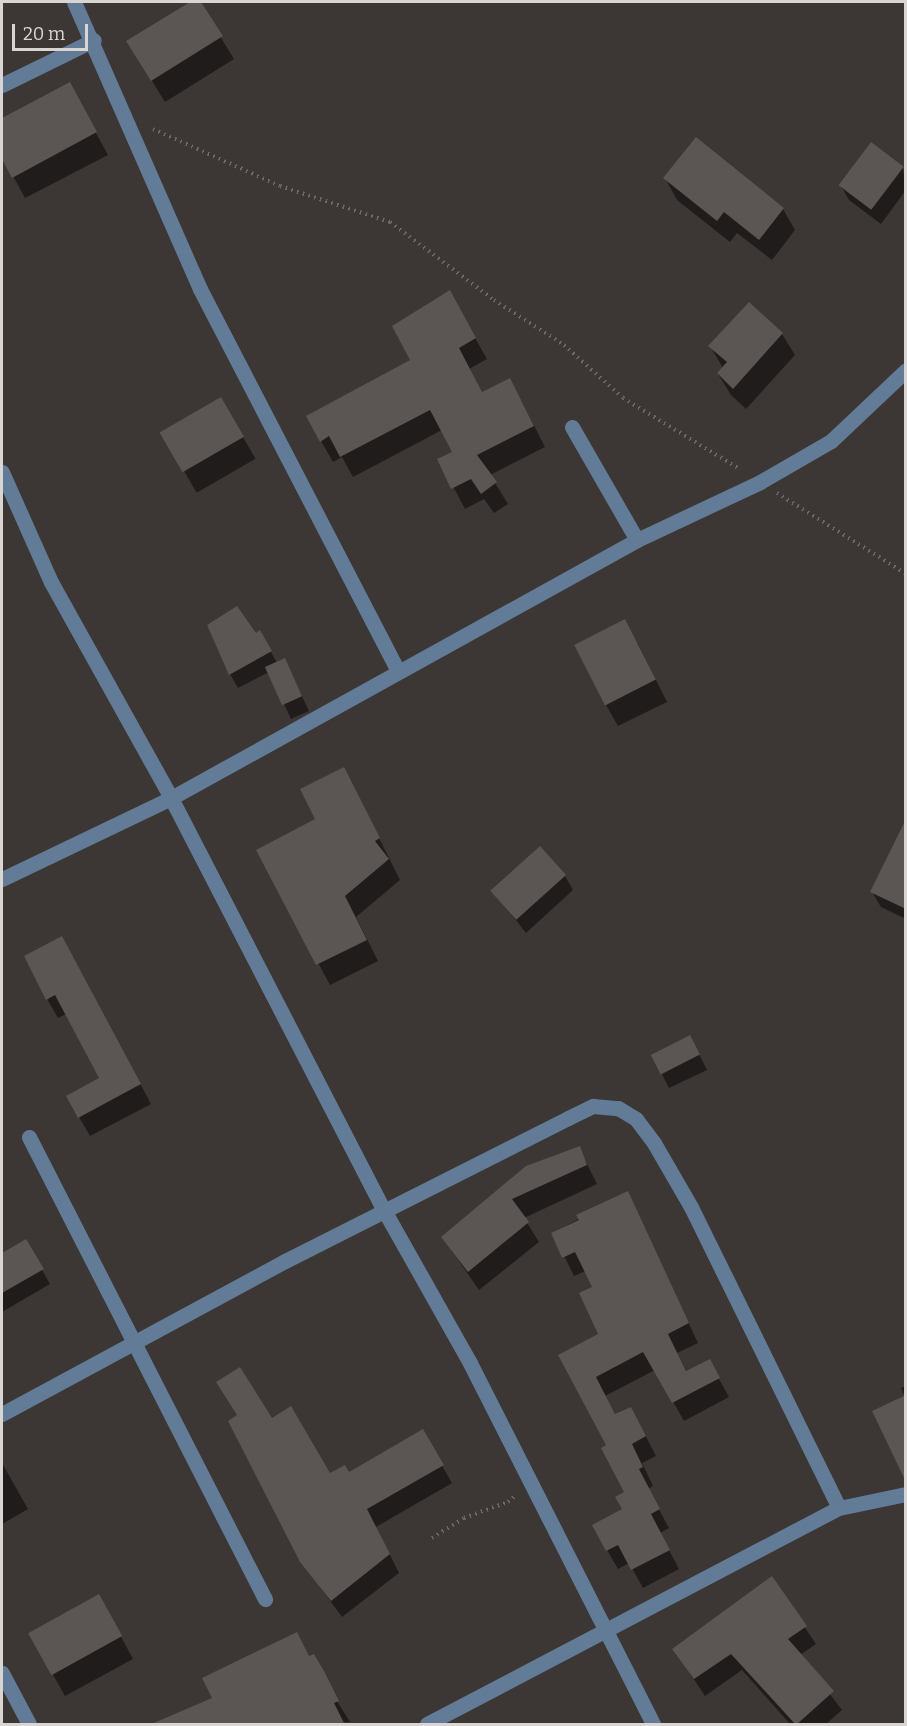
<!DOCTYPE html>
<html>
<head>
<meta charset="utf-8">
<style>
	body { margin:0 }
	#map { position:relative; width:907px; height:1726px; overflow:hidden; background:#3c3634; font-family:Bitter,serif }
	div>[style] { position:absolute }
	[style*='--x'] { left:calc(var(--x)*1px); top:calc(var(--y)*1px); width:calc(var(--w)*1px); rotate:calc(var(--a)*1deg) }
	.shadow>* { inset:0; background:#0007; transform-origin:0 0 }
	.building>* { inset:0; background:#5b5553; transform-origin:0 0 }
	.path>* { height:4px; margin-top:-2px; transform-origin:0; background:repeating-linear-gradient(90deg,#6e6967 0 1.5px,transparent 0 6px) }
	.minor>* { height:15px; margin:-7.5px; padding:0 7.5px; transform-origin:7.5px; border-radius:7.5px; background:#627b96 }
	span { translate:-50% -50%; white-space:nowrap; text-align:center; line-height:1.15; -webkit-text-stroke:4.5px #3c3634; paint-order:stroke }
	.frame { position:absolute; inset:0; border:3px solid #d8d5d3; pointer-events:none }
	.scale { position:absolute; left:12px; top:24px; width:76px; height:27px; box-sizing:border-box; border:3px solid #d8d5d3; border-top:0; padding-left:8px; font-size:18px; line-height:21px; white-space:nowrap; color:#d8d5d3; -webkit-text-stroke:4px #3c3634; paint-order:stroke }
</style>
</head>
<body>
<div id="map">
	<div class="shadow">
		<i style="clip-path:polygon(193px 2px,199px 2px,234px 59px,165px 102px,128px 42px)"></i>
		<i style="clip-path:polygon(69px 84px,108px 155px,25px 198px,2px 156px,2px 120px)"></i>
		<i style="clip-path:polygon(903px 168px,906px 190px,881px 224px,849px 200px,841px 186px)"></i>
		<i style="clip-path:polygon(665px 178px,783px 209px,795px 230px,772px 260px,737px 233px,730px 242px,677px 200px)"></i>
		<i style="clip-path:polygon(461px 313px,487px 359px,469px 369px,482px 393px,521px 400px,545px 447px,490px 475px,508px 504px,494px 513px,484px 499px,465px 509px,439px 460px,454px 453px,442px 430px,353px 477px,342px 457px,333px 462px,321px 441px)"></i>
		<i style="clip-path:polygon(782px 334px,795px 355px,746px 409px,731px 395px,718px 374px,723px 368px,710px 346px)"></i>
		<i style="left:221px;top:399px;width:69px;height:68px;rotate:60deg"></i>
		<i style="clip-path:polygon(260px 632px,277px 663px,285px 660px,309px 711px,291px 719px,269px 672px,238px 688px,230px 674px)"></i>
		<i style="clip-path:polygon(637px 642px,667px 702px,618px 726px,606px 705px)"></i>
		<i style="clip-path:polygon(355px 790px,400px 880px,356px 917px,378px 961px,330px 985px,258px 851px,317px 820px)"></i>
		<i style="clip-path:polygon(906px 849px,906px 919px,881px 907px,872px 892px)"></i>
		<i style="clip-path:polygon(565px 876px,573px 890px,526px 933px,493px 891px)"></i>
		<i style="clip-path:polygon(73px 957px,151px 1104px,90px 1136px,79px 1117px,101px 1079px,66px 1014px,58px 1018px,47px 999px)"></i>
		<i style="clip-path:polygon(698px 1052px,707px 1070px,669px 1088px,652px 1055px)"></i>
		<i style="clip-path:polygon(579px 1148px,597px 1184px,524px 1218px,539px 1242px,479px 1290px,443px 1238px)"></i>
		<i style="clip-path:polygon(627px 1193px,698px 1343px,677px 1353px,687px 1372px,709px 1361px,729px 1397px,684px 1421px,655px 1370px,605px 1396px,616px 1416px,641px 1427px,656px 1456px,642px 1463px,653px 1486px,648px 1489px,669px 1528px,660px 1533px,679px 1569px,643px 1588px,629px 1563px,618px 1569px,607px 1550px,624px 1510px,626px 1493px,608px 1446px,560px 1355px,600px 1335px,594px 1288px,586px 1271px,574px 1276px,553px 1233px)"></i>
		<i style="clip-path:polygon(26px 1241px,50px 1284px,2px 1312px,2px 1255px)"></i>
		<i style="clip-path:polygon(906px 1386px,906px 1474px,905px 1397px,901px 1388px)"></i>
		<i style="clip-path:polygon(271px 1420px,329px 1475px,348px 1473px,422px 1431px,452px 1483px,376px 1527px,399px 1573px,342px 1617px,301px 1561px)"></i>
		<i style="clip-path:polygon(2px 1463px,28px 1509px,2px 1524px)"></i>
		<i style="clip-path:polygon(772px 1579px,816px 1644px,800px 1655px,842px 1710px,826px 1724px,790px 1724px,742px 1670px,705px 1696px,674px 1649px)"></i>
		<i style="clip-path:polygon(111px 1618px,133px 1659px,65px 1696px,30px 1634px)"></i>
		<i style="clip-path:polygon(310px 1658px,350px 1722px,159px 1724px)"></i>
	</div>
	<div class="building">
		<i style="clip-path:polygon(190px 2px,201px 2px,223px 36px,151px 81px,126px 41px)"></i>
		<i style="clip-path:polygon(70px 82px,97px 132px,12px 178px,2px 159px,2px 118px)"></i>
		<i style="clip-path:polygon(696px 137px,784px 208px,759px 240px,724px 212px,717px 221px,663px 178px)"></i>
		<i style="left:871px;top:142px;width:41px;height:54px;rotate:37deg"></i>
		<i style="clip-path:polygon(450px 290px,476px 338px,459px 348px,482px 392px,510px 378px,534px 426px,477px 455px,497px 482px,481px 494px,471px 479px,451px 489px,437px 459px,452px 452px,430px 410px,340px 457px,329px 436px,320px 442px,306px 416px,410px 360px,392px 326px)"></i>
		<i style="clip-path:polygon(749px 302px,783px 333px,733px 389px,717px 373px,727px 362px,708px 346px)"></i>
		<i style="left:221px;top:397px;width:46px;height:71px;rotate:60deg"></i>
		<i style="clip-path:polygon(237px 606px,256px 633px,260px 630px,272px 651px,229px 675px,207px 625px)"></i>
		<i style="left:625px;top:619px;width:68px;height:57px;rotate:63deg"></i>
		<i style="left:285px;top:658px;width:42px;height:22px;rotate:66deg"></i>
		<i style="clip-path:polygon(344px 767px,380px 838px,375px 841px,389px 859px,345px 896px,367px 940px,316px 965px,256px 850px,315px 819px,300px 789px)"></i>
		<i style="clip-path:polygon(906px 819px,906px 909px,870px 892px)"></i>
		<i style="left:540px;top:846px;width:39px;height:67px;rotate:48deg"></i>
		<i style="clip-path:polygon(62px 936px,141px 1084px,78px 1118px,66px 1096px,99px 1078px,55px 995px,46px 1000px,24px 956px)"></i>
		<i style="left:690px;top:1035px;width:22px;height:44px;rotate:63deg"></i>
		<i style="clip-path:polygon(580px 1146px,587px 1165px,512px 1199px,529px 1222px,468px 1272px,441px 1237px,526px 1166px)"></i>
		<i style="clip-path:polygon(628px 1191px,689px 1323px,668px 1334px,686px 1371px,710px 1359px,720px 1378px,672px 1403px,643px 1352px,596px 1377px,615px 1414px,631px 1407px,646px 1436px,632px 1444px,643px 1467px,639px 1469px,660px 1509px,651px 1514px,670px 1550px,631px 1570px,618px 1545px,606px 1551px,592px 1525px,622px 1509px,615px 1497px,624px 1492px,601px 1448px,606px 1445px,558px 1355px,598px 1334px,579px 1293px,592px 1287px,575px 1252px,562px 1258px,551px 1233px,579px 1220px,576px 1215px)"></i>
		<i style="clip-path:polygon(26px 1239px,44px 1269px,2px 1293px,2px 1253px)"></i>
		<i style="clip-path:polygon(240px 1367px,272px 1418px,291px 1406px,330px 1473px,345px 1465px,349px 1472px,423px 1429px,444px 1465px,367px 1509px,390px 1554px,331px 1601px,300px 1562px,228px 1421px,237px 1415px,216px 1382px)"></i>
		<i style="clip-path:polygon(906px 1395px,906px 1482px,872px 1411px)"></i>
		<i style="clip-path:polygon(772px 1576px,807px 1626px,788px 1639px,834px 1691px,796px 1725px,731px 1654px,694px 1679px,672px 1649px)"></i>
		<i style="left:99px;top:1594px;width:48px;height:81px;rotate:61deg"></i>
		<i style="clip-path:polygon(297px 1632px,309px 1656px,314px 1654px,324px 1671px,339px 1701px,334px 1703px,345px 1725px,149px 1725px,212px 1698px,202px 1678px)"></i>
	</div>
	<div class="path">
		<i style="--x:153;--y:129;--w:139;--a:24.2"></i>
		<i style="--x:280;--y:186;--w:116;--a:18.1"></i>
		<i style="--x:390;--y:222;--w:130;--a:36.9"></i>
		<i style="--x:494;--y:300;--w:83;--a:32.7"></i>
		<i style="--x:564;--y:345;--w:79;--a:41.9"></i>
		<i style="--x:623;--y:398;--w:137;--a:31.3"></i>
		<i style="--x:777;--y:493;--w:152;--a:32.1"></i>
		<i style="--x:432;--y:1538;--w:38;--a:-32"></i>
		<i style="--x:464;--y:1518;--w:47;--a:-20"></i>
		<i style="--x:508;--y:1502;--w:11;--a:-41"></i>
	</div>
	<div class="minor">
		<i style="--x:74;--y:2;--w:313;--a:66.3"></i>
		<i style="--x:200;--y:289;--w:430;--a:62.6"></i>
		<i style="--x:2;--y:85;--w:102;--a:-26.1"></i>
		<i style="--x:572;--y:427;--w:130;--a:60.1"></i>
		<i style="--x:2;--y:472;--w:120;--a:66"></i>
		<i style="--x:51;--y:582;--w:247;--a:60.9"></i>
		<i style="--x:171;--y:798;--w:466;--a:62.7"></i>
		<i style="--x:385;--y:1212;--w:173;--a:60.6"></i>
		<i style="--x:470;--y:1363;--w:405;--a:63.1"></i>
		<i style="--x:2;--y:879;--w:187;--a:-25.6"></i>
		<i style="--x:171;--y:798;--w:533;--a:-28.97"></i>
		<i style="--x:637;--y:540;--w:136;--a:-25.2"></i>
		<i style="--x:760;--y:482;--w:82;--a:-30"></i>
		<i style="--x:831;--y:441;--w:103;--a:-43.4"></i>
		<i style="--x:29;--y:1137;--w:519;--a:62.94"></i>
		<i style="--x:2;--y:1414;--w:322;--a:-28.4"></i>
		<i style="--x:285;--y:1261;--w:317;--a:-26.8"></i>
		<i style="--x:568;--y:1118;--w:28;--a:-26"></i>
		<i style="--x:593;--y:1106;--w:25;--a:5"></i>
		<i style="--x:618;--y:1108;--w:21;--a:31"></i>
		<i style="--x:636;--y:1119;--w:30;--a:53"></i>
		<i style="--x:654;--y:1143;--w:74;--a:60"></i>
		<i style="--x:691;--y:1207;--w:335;--a:63.8"></i>
		<i style="--x:2;--y:1673;--w:58;--a:62.1"></i>
		<i style="--x:427;--y:1724;--w:465;--a:-27.7"></i>
		<i style="--x:839;--y:1508;--w:68;--a:-11.8"></i>
	</div>
	<div class="frame"></div>
	<div class="scale">20 m</div>
</div>
</body>
</html>
